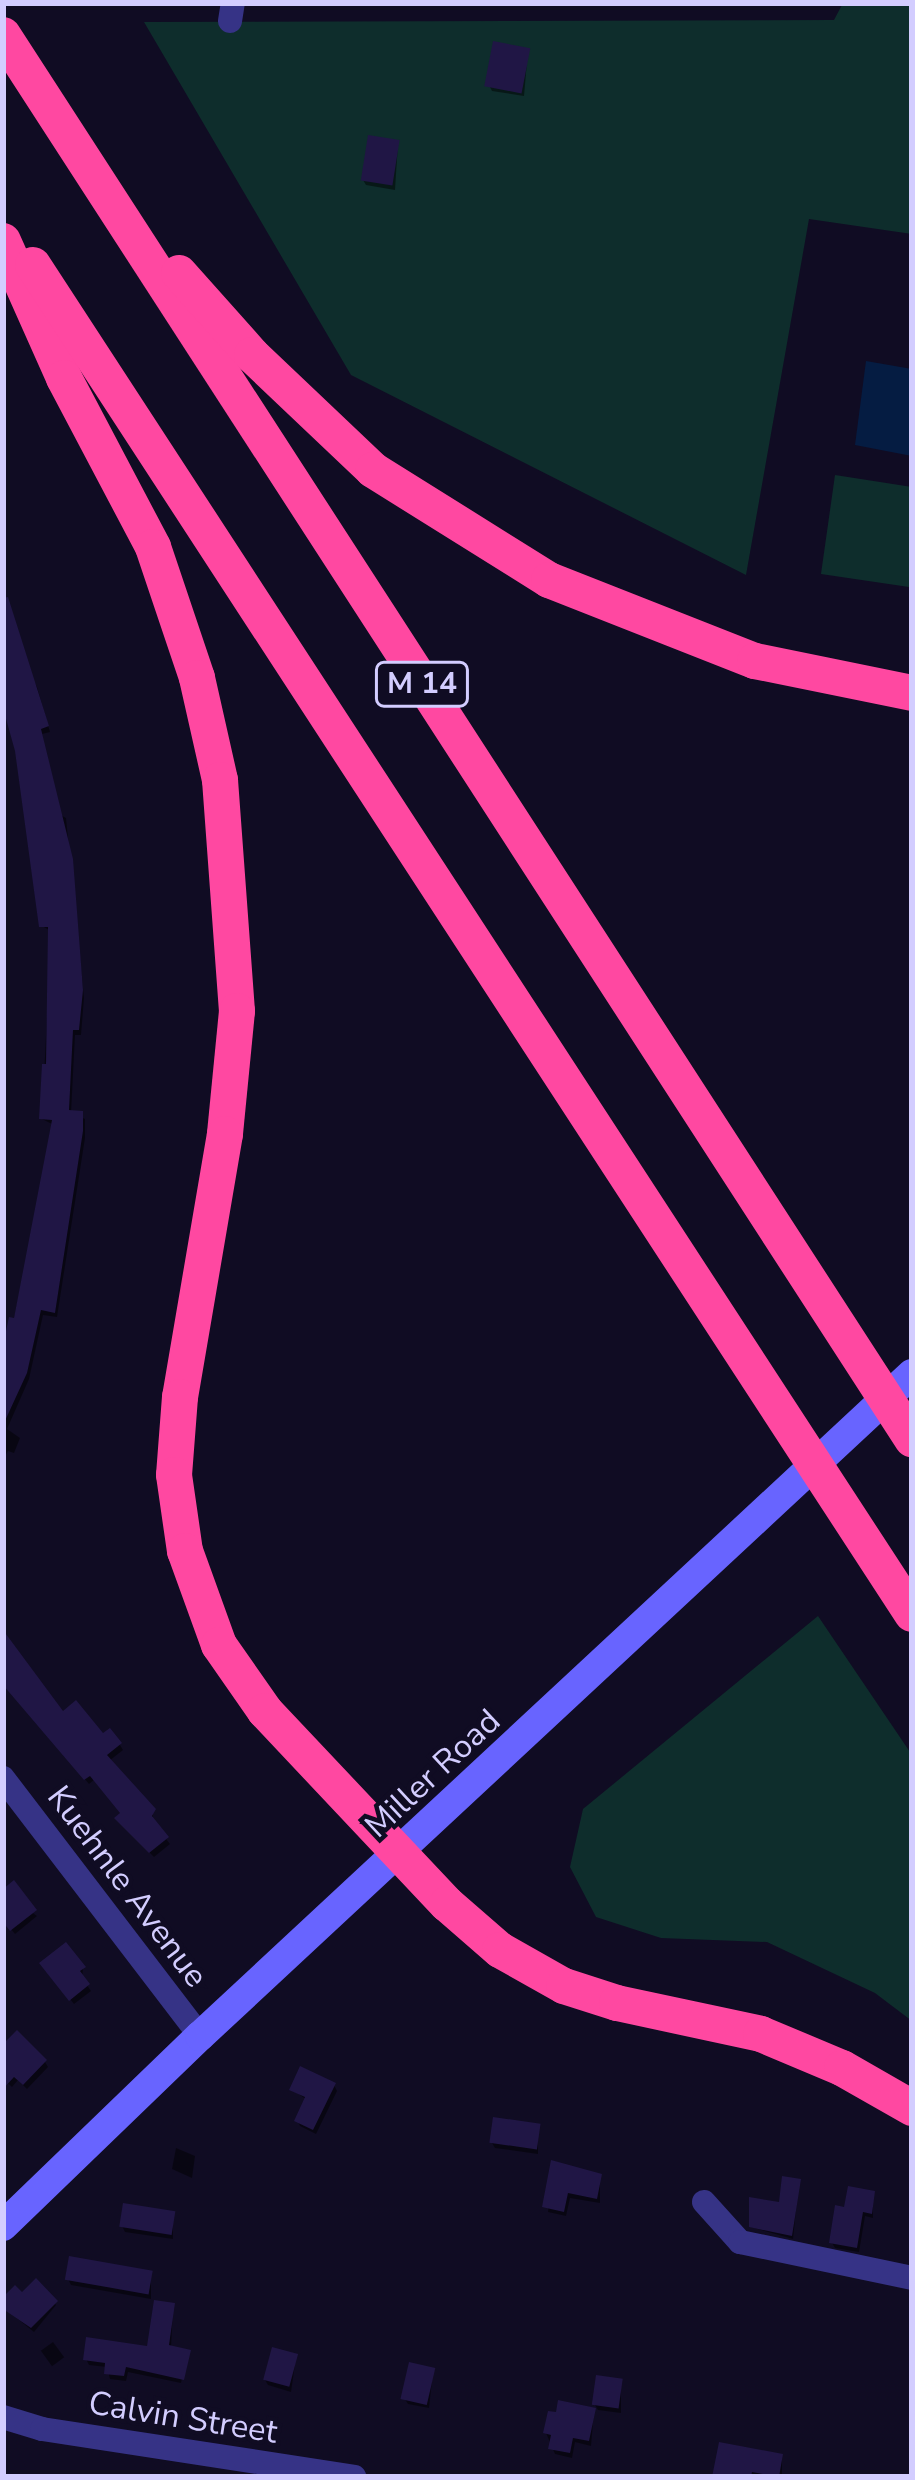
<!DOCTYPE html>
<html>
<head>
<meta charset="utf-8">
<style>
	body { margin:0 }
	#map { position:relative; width:915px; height:2480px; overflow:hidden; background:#100c23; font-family:"Nunito Sans",sans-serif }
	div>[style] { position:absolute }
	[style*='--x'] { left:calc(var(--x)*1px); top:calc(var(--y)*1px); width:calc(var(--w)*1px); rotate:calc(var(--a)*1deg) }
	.green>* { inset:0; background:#0e2d2c }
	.water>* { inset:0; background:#051c42 }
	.shadow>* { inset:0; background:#0007; transform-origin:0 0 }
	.building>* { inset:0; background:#201645; transform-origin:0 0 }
	.minor>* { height:24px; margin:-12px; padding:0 12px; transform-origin:12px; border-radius:12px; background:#363386 }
	.secondary>* { height:30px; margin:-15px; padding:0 15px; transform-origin:15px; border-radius:15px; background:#6864ff }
	.motorway>* { height:36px; margin:-18px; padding:0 18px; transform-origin:18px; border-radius:18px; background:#ff48a1 }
	span { translate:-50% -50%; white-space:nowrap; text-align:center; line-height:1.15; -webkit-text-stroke:9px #100c23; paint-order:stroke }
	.shield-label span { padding:3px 9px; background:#100c23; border:3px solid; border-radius:9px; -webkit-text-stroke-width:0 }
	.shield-label { font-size:30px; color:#d3cdff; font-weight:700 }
	.street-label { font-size:33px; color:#d3cdff }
	.frame { position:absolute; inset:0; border:6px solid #d3cdff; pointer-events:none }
</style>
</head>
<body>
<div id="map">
	<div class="green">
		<i style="clip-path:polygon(843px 3px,912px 3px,912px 234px,809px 219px,746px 575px,351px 375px,144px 22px,834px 20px)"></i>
		<i style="clip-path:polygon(835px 475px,912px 487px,909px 587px,821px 574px)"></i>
		<i style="clip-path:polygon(818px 1616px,912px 1755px,912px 2021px,875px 1993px,767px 1942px,661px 1938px,596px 1917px,570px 1867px,583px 1809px)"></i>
	</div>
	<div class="water">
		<i style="clip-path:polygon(866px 361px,912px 369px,912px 456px,855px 445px)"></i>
	</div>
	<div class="shadow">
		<i style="clip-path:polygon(528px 50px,524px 96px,492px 91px,489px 85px)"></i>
		<i style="clip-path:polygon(398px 143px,395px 190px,366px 185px,363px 180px)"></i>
		<i style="clip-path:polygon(3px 622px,37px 687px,50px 732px,42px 734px,57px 813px,66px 818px,84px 998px,81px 1035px,75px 1035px,71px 1113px,85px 1119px,85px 1138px,57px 1317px,43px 1315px,29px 1379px,7px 1429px,20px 1438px,14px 1453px,8px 1451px,3px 1460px,3px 1372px,54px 1125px,42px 1119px,51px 931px,42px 926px,18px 750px,3px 697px)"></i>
		<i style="clip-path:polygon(3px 1639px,63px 1716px,120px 1745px,123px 1750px,109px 1761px,153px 1811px,153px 1822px,170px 1844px,154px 1857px,121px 1824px,123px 1815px,95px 1779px,89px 1784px,3px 1683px)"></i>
		<i style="clip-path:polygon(3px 1892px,37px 1916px,15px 1934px,3px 1919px)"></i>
		<i style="clip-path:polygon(46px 1969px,83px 1969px,82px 1978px,91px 1991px,74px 2004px)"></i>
		<i style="clip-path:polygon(3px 2048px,45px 2062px,48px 2067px,27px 2089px,18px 2080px,12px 2087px,3px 2079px)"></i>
		<i style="clip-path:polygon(334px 2085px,337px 2091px,316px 2134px,300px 2126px,297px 2120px,307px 2100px,292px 2089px)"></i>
		<i style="clip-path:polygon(538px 2127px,538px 2154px,495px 2148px,492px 2143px)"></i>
		<i style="clip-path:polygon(176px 2148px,195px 2156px,192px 2178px,172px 2169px)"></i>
		<i style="clip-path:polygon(553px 2164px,600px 2176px,600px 2203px,570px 2198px,566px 2216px,548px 2212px)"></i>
		<i style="clip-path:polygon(799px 2181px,793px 2239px,751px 2227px,751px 2200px,781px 2205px)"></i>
		<i style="clip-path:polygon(873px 2193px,873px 2218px,865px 2216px,859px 2252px,835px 2248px,832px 2243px,847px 2210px)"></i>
		<i style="clip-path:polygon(173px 2214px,173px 2239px,125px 2232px,122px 2226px)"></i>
		<i style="clip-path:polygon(151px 2274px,151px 2299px,71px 2285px,68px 2279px)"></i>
		<i style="clip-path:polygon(22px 2297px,52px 2300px,56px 2305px,34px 2332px,3px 2307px,3px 2301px)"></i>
		<i style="clip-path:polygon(173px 2306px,171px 2348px,187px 2353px,181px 2383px,128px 2372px,126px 2381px,110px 2379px,107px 2367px,89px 2365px,86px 2359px,149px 2349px)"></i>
		<i style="left:53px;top:2342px;width:19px;height:15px;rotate:54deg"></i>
		<i style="clip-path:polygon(296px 2357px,291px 2392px,268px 2385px,265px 2380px)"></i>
		<i style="clip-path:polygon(433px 2371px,429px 2408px,408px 2404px,404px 2398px)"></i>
		<i style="clip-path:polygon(621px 2381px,621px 2413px,598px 2410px,595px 2405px)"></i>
		<i style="clip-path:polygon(594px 2410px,591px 2446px,575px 2442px,572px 2458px,555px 2454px,546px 2433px)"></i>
		<i style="clip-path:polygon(782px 2457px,782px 2477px,715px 2477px)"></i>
	</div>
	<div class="building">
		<i style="left:493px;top:41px;width:38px;height:46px;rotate:11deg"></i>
		<i style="left:368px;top:135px;width:32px;height:46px;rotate:9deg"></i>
		<i style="clip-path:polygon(8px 597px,49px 726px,41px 729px,73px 859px,83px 990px,79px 1030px,73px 1030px,69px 1110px,83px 1111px,83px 1131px,55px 1313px,41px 1310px,27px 1373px,4px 1423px,3px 1345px,9px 1317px,14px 1318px,52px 1120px,39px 1119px,42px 1064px,46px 1064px,48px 927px,39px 927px,15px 751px,3px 708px,3px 598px)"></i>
		<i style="clip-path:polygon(3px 1630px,63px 1711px,76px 1700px,103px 1733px,110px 1728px,122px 1743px,107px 1755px,156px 1809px,152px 1816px,169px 1837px,149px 1853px,114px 1818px,120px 1813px,90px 1776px,84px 1780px,3px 1685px)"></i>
		<i style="clip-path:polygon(14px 1880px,37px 1910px,10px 1931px,3px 1922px,3px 1889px)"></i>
		<i style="clip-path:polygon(66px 1942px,86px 1967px,80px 1971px,90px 1984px,69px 2001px,39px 1963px)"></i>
		<i style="clip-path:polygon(17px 2030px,47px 2060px,23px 2085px,14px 2077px,3px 2089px,3px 2044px)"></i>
		<i style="clip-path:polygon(300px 2066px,336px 2083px,313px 2130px,294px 2121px,305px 2097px,289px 2090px)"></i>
		<i style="left:493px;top:2117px;width:48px;height:26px;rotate:8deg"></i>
		<i style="clip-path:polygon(551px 2160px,602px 2174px,597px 2199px,568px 2193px,564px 2212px,542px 2207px)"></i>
		<i style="clip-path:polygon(782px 2176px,801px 2179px,792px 2236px,749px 2227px,749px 2197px,779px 2202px)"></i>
		<i style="clip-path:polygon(848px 2186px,875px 2191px,872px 2214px,863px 2212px,857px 2248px,829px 2243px,835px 2205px,844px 2207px)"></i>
		<i style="left:123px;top:2203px;width:53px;height:24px;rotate:9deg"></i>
		<i style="left:69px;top:2256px;width:85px;height:24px;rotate:10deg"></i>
		<i style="clip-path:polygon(36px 2278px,58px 2301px,31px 2328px,3px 2309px,3px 2297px,15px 2285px,22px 2292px)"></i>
		<i style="clip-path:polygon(154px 2300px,175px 2303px,169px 2345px,191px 2350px,184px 2380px,126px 2367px,124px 2376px,104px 2374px,105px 2363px,83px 2360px,86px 2337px,147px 2346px)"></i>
		<i style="left:272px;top:2347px;width:27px;height:34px;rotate:15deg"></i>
		<i style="left:409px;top:2362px;width:27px;height:38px;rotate:13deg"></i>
		<i style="left:596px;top:2375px;width:27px;height:30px;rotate:8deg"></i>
		<i style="clip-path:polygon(558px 2400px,596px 2408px,589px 2441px,573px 2438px,570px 2453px,548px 2449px,551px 2435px,543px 2433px,548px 2411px,556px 2412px)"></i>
		<i style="clip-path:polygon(719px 2442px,783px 2454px,779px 2477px,752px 2472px,751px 2477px,712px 2477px)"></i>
	</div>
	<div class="minor">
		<i style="--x:230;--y:21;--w:18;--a:-81"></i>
		<i style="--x:3;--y:1778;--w:325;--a:52.6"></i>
		<i style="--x:704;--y:2202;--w:54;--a:48"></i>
		<i style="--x:740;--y:2242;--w:176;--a:11.8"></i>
		<i style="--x:3;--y:2417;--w:41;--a:17.1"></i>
		<i style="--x:42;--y:2429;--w:316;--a:8.7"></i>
	</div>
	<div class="secondary">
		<i style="--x:3;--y:2226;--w:274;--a:-44"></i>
		<i style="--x:200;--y:2036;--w:972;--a:-42.92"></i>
	</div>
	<div class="motorway">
		<i style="--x:3;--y:35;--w:1673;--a:57.08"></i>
		<i style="--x:3;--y:241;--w:150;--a:66"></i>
		<i style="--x:64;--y:378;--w:191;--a:62.2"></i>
		<i style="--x:153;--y:547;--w:138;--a:71.4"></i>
		<i style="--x:197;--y:678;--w:105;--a:77.3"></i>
		<i style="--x:220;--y:780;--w:232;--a:85.8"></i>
		<i style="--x:237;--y:1011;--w:124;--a:95.6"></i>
		<i style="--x:225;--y:1134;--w:267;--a:99.7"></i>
		<i style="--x:180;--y:1397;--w:78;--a:94.4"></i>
		<i style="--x:174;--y:1475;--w:77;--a:81.8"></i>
		<i style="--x:185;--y:1551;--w:100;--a:70.1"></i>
		<i style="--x:219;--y:1645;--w:80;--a:55.1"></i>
		<i style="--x:265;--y:1711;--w:265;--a:46.7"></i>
		<i style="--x:447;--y:1904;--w:70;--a:41"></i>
		<i style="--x:500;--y:1950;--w:73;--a:29.4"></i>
		<i style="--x:564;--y:1986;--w:56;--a:17.8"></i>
		<i style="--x:617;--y:2003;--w:147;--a:12.1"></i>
		<i style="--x:761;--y:2034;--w:88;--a:22.8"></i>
		<i style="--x:842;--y:2068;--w:81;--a:29.7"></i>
		<i style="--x:33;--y:265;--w:1610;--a:56.91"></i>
		<i style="--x:179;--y:273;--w:110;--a:48.3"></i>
		<i style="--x:252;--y:355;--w:167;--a:43.5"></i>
		<i style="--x:373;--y:470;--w:208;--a:32"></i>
		<i style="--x:549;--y:580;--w:221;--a:21.5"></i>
		<i style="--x:755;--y:661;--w:160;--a:11.5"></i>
	</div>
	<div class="shield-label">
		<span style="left:422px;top:684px">M 14</span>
	</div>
	<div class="street-label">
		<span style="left:433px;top:1774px;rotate:-43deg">Miller Road</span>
		<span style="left:127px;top:1887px;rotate:53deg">Kuehnle Avenue</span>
		<span style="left:183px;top:2418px;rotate:9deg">Calvin Street</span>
	</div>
	<div class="frame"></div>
</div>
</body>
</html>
